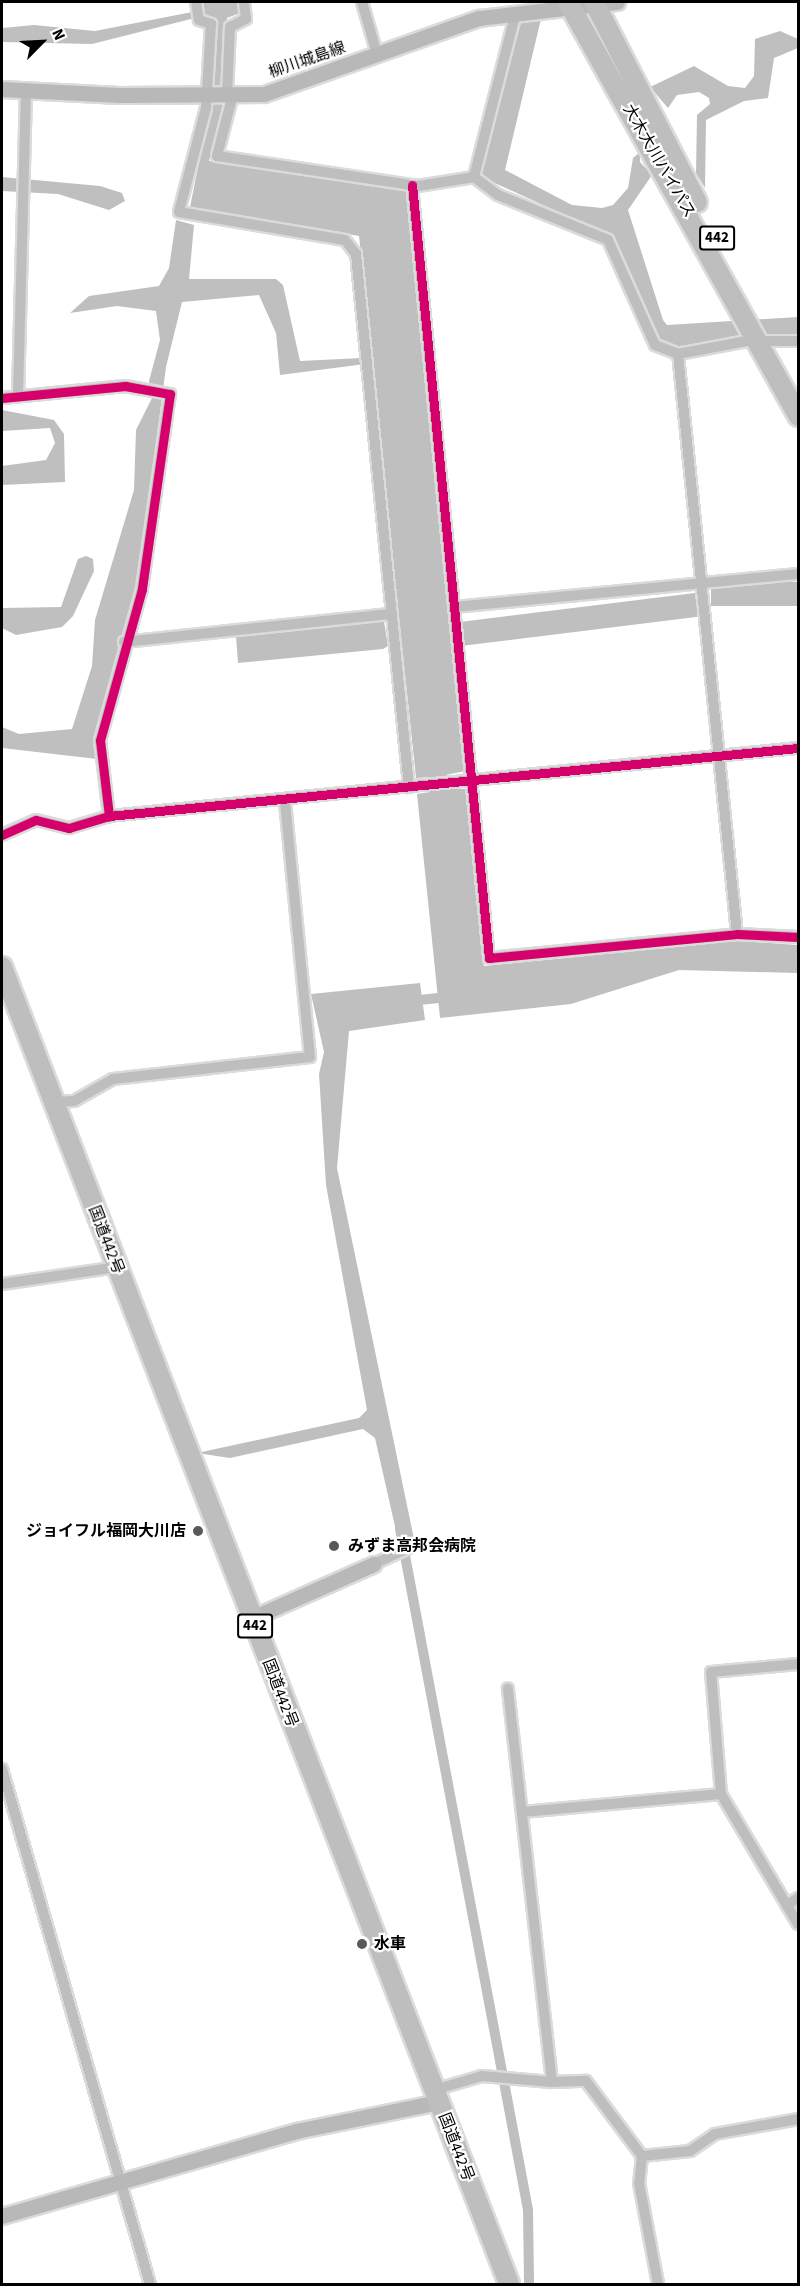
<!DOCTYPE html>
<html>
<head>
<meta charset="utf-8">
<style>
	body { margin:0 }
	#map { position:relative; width:800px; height:2286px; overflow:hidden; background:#fff; font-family:"Source Sans 3","Noto Sans JP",sans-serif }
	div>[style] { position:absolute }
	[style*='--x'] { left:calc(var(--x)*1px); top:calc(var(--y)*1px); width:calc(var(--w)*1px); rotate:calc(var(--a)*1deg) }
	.water>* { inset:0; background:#bfbfbf; transform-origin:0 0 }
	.canal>* { height:10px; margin:-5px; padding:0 5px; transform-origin:5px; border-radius:5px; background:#bfbfbf }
	.roads { filter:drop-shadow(2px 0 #dbdbdb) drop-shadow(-2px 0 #dbdbdb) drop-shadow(0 2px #dbdbdb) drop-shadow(0 -2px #dbdbdb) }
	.street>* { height:10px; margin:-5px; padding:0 5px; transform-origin:5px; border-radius:5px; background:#bebebe }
	.secondary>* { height:15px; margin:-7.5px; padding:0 7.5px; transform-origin:7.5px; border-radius:7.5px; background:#b8b8b8 }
	.highway>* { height:20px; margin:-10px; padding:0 10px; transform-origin:10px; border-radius:10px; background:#bebebe }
	.cycleway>* { height:9px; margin:-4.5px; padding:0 4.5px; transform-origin:4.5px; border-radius:4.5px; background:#d6006c }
	.dots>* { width:16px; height:16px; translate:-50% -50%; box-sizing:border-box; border:3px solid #fff; border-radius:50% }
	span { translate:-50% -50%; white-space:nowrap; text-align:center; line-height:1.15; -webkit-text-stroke:4.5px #fff; paint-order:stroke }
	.shield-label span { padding:2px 4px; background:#fff; border:2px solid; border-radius:4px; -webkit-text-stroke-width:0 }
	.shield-label { font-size:15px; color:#000; font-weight:700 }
	.street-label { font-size:16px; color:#000 }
	.poi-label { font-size:16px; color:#000; font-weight:700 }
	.right { translate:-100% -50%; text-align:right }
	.left { translate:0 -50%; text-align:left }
	.frame { position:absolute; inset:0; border:3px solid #000; pointer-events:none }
	.north { position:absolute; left:12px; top:12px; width:60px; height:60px; -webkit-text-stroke:4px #fff; paint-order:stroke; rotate:66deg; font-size:16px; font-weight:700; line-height:24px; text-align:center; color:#000 }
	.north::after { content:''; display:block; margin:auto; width:21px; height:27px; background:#000; clip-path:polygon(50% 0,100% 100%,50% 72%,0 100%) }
</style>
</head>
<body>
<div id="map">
	<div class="water">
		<i style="clip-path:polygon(201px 2px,239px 2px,240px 13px,227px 18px,222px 107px,209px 161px,406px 191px,465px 771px,446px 775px,447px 788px,466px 789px,484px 966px,738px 941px,798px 945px,798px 973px,679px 970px,571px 1004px,440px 1018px,417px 794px,430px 792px,431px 777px,416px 778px,359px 236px,190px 207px,211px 103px,216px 21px,202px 17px)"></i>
		<i style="clip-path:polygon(527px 2px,545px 2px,505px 170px,572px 205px,602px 208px,613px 205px,628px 188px,633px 158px,640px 152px,640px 162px,652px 175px,628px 210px,663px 320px,667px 325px,798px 317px,797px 338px,678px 346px,658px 338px,613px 237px,484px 178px,479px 171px,484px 150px)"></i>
		<i style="clip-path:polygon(192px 12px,191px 19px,92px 44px,2px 42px,2px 28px,34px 25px,95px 31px)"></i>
		<i style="clip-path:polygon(780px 31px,798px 39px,798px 48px,774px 58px,768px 98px,744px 101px,706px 120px,705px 188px,696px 173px,697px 115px,710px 104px,709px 98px,699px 92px,677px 95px,668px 108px,650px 87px,694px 66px,728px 86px,745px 88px,754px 76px,755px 39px)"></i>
		<i style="clip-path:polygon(2px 177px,100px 186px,122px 193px,125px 201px,109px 210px,58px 194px,2px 191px)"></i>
		<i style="clip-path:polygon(176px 220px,194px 225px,189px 279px,276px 279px,283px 285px,300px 361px,362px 358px,365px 364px,280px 375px,276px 333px,259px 295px,182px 302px,166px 367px,137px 587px,95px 736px,97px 759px,2px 748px,2px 727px,19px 734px,72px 729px,92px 666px,95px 620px,134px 490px,136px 430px,153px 396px,149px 381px,160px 340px,156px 311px,117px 306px,70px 313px,89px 296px,159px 286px,169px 268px)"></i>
		<i style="clip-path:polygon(2px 410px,54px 420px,64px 434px,65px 482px,2px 485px,2px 466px,46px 460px,55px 443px,50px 428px,2px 431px)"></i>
		<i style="clip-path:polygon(86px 556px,93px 559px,94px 571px,73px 616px,62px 627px,16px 635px,2px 628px,2px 608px,61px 607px,78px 559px)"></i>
		<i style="left:798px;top:582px;width:24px;height:87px;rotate:90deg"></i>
		<i style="left:695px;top:593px;width:24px;height:235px;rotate:83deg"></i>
		<i style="clip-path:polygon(384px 621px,388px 646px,383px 649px,238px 663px,236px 636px)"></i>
		<i style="clip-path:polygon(420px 983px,425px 1020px,349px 1031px,337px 1168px,414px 1539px,399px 1544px,375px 1438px,363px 1429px,230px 1458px,197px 1453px,359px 1418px,367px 1410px,326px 1185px,319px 1074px,324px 1052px,311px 994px)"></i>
	</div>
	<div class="canal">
		<i style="--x:410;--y:1001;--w:38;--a:-6"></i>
		<i style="--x:400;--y:1529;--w:693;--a:79.35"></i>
		<i style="--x:528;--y:2210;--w:74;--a:89.2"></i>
	</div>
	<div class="roads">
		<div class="street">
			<i style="--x:196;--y:2;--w:18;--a:81"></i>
			<i style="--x:199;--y:20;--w:13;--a:18"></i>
			<i style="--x:211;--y:24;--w:84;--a:93.4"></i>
			<i style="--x:206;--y:108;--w:107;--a:104.6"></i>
			<i style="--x:179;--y:212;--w:168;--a:9.6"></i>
			<i style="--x:345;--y:240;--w:18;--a:52"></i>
			<i style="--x:356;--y:254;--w:536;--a:84.32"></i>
			<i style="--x:362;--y:2;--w:54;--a:73.9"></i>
			<i style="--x:516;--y:12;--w:170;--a:104.3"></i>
			<i style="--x:474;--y:177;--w:30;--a:37"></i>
			<i style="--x:498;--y:195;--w:119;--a:22.2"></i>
			<i style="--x:608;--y:240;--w:115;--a:65.9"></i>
			<i style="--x:655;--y:345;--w:25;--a:21"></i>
			<i style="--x:678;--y:354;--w:70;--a:-10.7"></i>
			<i style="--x:747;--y:341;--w:51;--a:0"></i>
			<i style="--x:233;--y:94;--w:64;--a:104.5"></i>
			<i style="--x:217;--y:156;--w:203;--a:8.5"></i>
			<i style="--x:418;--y:186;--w:57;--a:-9.1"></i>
			<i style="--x:227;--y:95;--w:68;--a:-87.5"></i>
			<i style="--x:230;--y:27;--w:18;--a:-27"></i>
			<i style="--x:246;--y:19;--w:17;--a:-97"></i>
			<i style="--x:412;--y:185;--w:777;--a:84.31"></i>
			<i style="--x:489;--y:958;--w:249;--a:-5.5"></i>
			<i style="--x:737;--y:934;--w:61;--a:2.8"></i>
			<i style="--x:678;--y:354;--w:583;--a:84.19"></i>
			<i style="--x:18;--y:396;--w:304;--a:-88.5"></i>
			<i style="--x:2;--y:398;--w:124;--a:-5.6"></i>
			<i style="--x:125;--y:386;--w:46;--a:10.1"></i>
			<i style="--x:170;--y:394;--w:197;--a:98.2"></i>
			<i style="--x:142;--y:589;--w:157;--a:105.5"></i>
			<i style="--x:100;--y:740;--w:77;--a:83.2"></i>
			<i style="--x:454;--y:607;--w:346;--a:-5.5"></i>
			<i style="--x:124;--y:642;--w:267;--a:-6"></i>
			<i style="--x:2;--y:835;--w:37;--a:-24"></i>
			<i style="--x:36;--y:820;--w:34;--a:14"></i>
			<i style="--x:69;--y:828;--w:42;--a:-16.7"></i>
			<i style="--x:109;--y:816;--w:692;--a:-5.64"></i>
			<i style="--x:54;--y:1102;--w:20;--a:-3"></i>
			<i style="--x:74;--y:1101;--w:45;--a:-29.4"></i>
			<i style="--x:113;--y:1079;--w:198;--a:-6.4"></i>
			<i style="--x:310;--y:1057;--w:257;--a:-95.6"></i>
			<i style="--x:2;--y:1284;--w:116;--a:-8.4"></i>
			<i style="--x:374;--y:1564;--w:40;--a:-25"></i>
			<i style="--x:798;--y:1664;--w:87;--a:174.7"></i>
			<i style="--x:711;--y:1672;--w:122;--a:85.3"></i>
			<i style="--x:721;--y:1794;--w:151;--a:59.4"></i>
			<i style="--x:2;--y:1769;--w:536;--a:73.97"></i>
			<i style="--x:522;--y:1812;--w:200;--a:-5.2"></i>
			<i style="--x:787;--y:1905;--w:13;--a:-32"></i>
			<i style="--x:552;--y:2082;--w:34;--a:-2"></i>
			<i style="--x:586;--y:2081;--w:94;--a:53.3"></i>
			<i style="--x:642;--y:2156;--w:27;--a:96"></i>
			<i style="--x:639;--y:2183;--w:103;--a:79.3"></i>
			<i style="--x:434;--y:2090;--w:50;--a:-16.3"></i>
			<i style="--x:482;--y:2076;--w:70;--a:4.9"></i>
			<i style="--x:552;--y:2082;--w:396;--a:-96.4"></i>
			<i style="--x:642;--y:2156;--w:48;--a:-5.9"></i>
			<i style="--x:690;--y:2151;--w:30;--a:-34"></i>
			<i style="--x:715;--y:2134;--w:84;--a:-10.2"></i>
		</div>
		<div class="secondary">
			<i style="--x:2;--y:89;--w:117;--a:2.9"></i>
			<i style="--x:119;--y:95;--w:145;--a:-0.4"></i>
			<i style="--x:264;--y:94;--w:228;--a:-19.5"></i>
			<i style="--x:479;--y:18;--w:139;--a:-6.6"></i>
			<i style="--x:252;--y:1618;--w:133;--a:-23.9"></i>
			<i style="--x:2;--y:2216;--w:306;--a:-16.1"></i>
			<i style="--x:296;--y:2131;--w:146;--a:-11.5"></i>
		</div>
		<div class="highway">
			<i style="--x:568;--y:2;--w:474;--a:60.9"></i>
			<i style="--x:594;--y:2;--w:225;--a:62.8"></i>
			<i style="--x:2;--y:967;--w:1411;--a:68.94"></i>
		</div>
	</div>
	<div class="cycleway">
		<i style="--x:412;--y:185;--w:777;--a:84.31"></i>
		<i style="--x:489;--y:958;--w:249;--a:-5.5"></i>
		<i style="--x:737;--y:934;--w:61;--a:2.8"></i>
		<i style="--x:2;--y:398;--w:124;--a:-5.6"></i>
		<i style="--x:125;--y:386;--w:46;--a:10.1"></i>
		<i style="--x:170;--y:394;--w:197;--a:98.2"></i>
		<i style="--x:142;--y:589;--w:157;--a:105.5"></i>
		<i style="--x:100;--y:740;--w:77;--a:83.2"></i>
		<i style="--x:2;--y:835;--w:37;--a:-24"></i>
		<i style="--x:36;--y:820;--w:34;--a:14"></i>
		<i style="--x:69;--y:828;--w:42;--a:-16.7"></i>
		<i style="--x:109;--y:816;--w:692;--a:-5.64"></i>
	</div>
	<div class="dots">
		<i style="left:198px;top:1531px;background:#595959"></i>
		<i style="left:334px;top:1546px;background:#595959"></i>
		<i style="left:362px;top:1944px;background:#595959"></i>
	</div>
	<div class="shield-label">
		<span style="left:717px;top:238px">442</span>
		<span style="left:255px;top:1626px">442</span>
	</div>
	<div class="street-label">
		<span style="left:307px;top:60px;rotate:-19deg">柳川城島線</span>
		<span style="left:659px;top:161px;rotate:60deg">大木大川バイパス</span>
		<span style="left:106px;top:1240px;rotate:69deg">国道442号</span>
		<span style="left:280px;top:1693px;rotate:69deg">国道442号</span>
		<span style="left:456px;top:2147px;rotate:69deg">国道442号</span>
	</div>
	<div class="poi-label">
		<span class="right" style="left:186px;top:1531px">ジョイフル福岡大川店</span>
		<span class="left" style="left:348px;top:1546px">みずま高邦会病院</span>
		<span class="left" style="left:374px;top:1944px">水車</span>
	</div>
	<div class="frame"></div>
	<div class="north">N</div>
</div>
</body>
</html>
